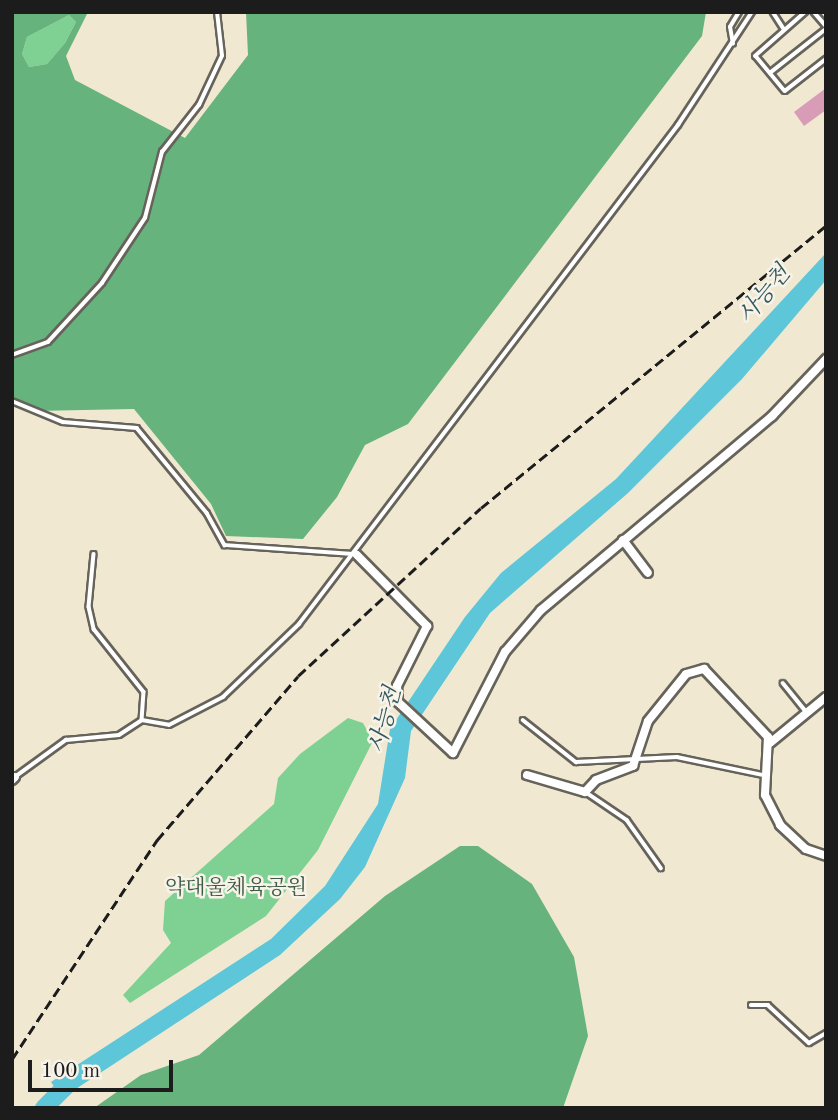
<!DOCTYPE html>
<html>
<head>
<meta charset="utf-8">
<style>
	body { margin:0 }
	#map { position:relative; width:838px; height:1120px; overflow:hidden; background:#f0e8d0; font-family:"Old Standard TT","Noto Serif KR",serif }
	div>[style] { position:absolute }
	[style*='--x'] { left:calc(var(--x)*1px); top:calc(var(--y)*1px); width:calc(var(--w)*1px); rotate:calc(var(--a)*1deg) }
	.green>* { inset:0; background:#7ed193 }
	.forest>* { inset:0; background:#66b37d }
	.water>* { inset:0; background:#5dc6d8 }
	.river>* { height:18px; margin:-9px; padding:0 9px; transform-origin:9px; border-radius:9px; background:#5dc6d8 }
	.building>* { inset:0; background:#d99cb7 }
	.roads { filter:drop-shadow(2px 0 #66635b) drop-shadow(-2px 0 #66635b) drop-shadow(0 2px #66635b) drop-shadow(0 -2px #66635b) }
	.lane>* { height:3.5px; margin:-1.75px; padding:0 1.75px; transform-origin:1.75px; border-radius:1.75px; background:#fff }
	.street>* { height:8px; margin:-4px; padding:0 4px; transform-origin:4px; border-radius:4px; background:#fff }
	.rail>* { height:2.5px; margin-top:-1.25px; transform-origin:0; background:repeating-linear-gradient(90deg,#1c1c1c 0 10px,transparent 0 15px) }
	span { translate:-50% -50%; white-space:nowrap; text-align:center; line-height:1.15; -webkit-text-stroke:5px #f7f3e8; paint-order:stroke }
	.park-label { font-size:21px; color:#3e5b46 }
	.water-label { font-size:23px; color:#33585e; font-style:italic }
	.frame { position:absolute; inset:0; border:14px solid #1c1c1c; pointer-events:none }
	.scale { position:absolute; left:28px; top:1060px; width:145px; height:32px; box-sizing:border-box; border:4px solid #1c1c1c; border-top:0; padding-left:9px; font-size:21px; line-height:24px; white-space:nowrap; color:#1c1c1c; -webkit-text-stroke:5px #f7f3e8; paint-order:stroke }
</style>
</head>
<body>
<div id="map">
	<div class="green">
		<i style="clip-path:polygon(69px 15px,76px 22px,65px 43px,47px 64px,29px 67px,22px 54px,27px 37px)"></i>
		<i style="clip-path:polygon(348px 718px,363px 723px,373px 741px,318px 850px,266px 916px,130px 1003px,123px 995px,171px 943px,163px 930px,165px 901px,274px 804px,278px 778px,300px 754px)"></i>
	</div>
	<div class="forest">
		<i style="clip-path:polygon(evenodd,12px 12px,88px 12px,66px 56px,75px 80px,185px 138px,248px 55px,246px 12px,706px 12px,702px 36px,408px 424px,365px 445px,337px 497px,303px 539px,226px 536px,211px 504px,134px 409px,34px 411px,12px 397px,12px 12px,69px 15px,76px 22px,65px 43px,47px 64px,29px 67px,22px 54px,27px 37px,69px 15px)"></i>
		<i style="clip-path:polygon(460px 846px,478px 846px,532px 884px,574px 957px,588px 1036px,563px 1108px,94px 1108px,141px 1075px,199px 1055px,385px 896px)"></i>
	</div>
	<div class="water">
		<i style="clip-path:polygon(826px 253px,826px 280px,742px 379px,628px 493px,490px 613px,411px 731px,405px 778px,365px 867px,340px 899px,280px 955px,62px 1098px,51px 1082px,271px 939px,325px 886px,378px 804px,390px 729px,465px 617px,501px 573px,616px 479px)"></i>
	</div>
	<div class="river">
		<i style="--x:44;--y:1108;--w:42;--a:-45"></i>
	</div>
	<div class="building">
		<i style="clip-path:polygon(826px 88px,826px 110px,804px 126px,794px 112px)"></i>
	</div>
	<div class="roads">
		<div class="lane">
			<i style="--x:773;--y:12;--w:20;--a:57"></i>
			<i style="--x:806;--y:12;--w:67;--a:138.7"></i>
			<i style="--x:756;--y:56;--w:45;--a:50.4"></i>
			<i style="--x:785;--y:91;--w:52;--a:-38"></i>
			<i style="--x:814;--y:12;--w:18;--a:49"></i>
			<i style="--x:733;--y:44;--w:17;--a:-100"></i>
			<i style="--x:730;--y:27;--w:17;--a:-59"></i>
			<i style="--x:770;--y:73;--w:71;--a:-38.2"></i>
			<i style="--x:12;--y:355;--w:38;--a:-20"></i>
			<i style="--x:48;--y:342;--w:80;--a:-47.5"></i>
			<i style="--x:102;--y:283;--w:78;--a:-56.5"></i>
			<i style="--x:145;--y:218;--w:68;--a:-75.6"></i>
			<i style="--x:162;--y:152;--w:60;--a:-51.8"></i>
			<i style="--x:199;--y:105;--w:54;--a:-64.9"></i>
			<i style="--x:222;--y:56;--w:44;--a:-96.5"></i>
			<i style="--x:12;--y:401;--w:55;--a:22.4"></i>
			<i style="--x:63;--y:422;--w:74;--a:4.6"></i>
			<i style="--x:137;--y:428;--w:110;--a:50.5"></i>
			<i style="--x:207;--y:513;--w:37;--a:61"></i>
			<i style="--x:225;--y:545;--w:130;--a:4"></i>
			<i style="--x:94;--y:554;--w:53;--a:95.4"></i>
			<i style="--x:89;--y:607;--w:23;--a:77"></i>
			<i style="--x:94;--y:629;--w:80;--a:51.6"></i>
			<i style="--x:144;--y:692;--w:28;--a:94"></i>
			<i style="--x:783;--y:683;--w:36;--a:51"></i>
			<i style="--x:523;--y:720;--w:68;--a:38.4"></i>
			<i style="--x:576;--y:762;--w:101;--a:-2.8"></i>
			<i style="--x:677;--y:757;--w:88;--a:11.8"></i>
			<i style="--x:15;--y:777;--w:63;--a:-36"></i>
			<i style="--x:66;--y:740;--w:53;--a:-5.4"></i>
			<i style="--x:119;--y:735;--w:27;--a:-33"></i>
			<i style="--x:142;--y:720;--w:27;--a:10"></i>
			<i style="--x:169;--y:725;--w:61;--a:-27.4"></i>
			<i style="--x:223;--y:697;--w:105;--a:-43.8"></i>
			<i style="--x:299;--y:624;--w:627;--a:-52.78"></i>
			<i style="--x:678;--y:125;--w:135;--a:-56.8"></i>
			<i style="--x:587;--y:793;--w:48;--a:34"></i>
			<i style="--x:627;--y:820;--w:59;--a:54.7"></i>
			<i style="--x:751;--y:1005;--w:17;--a:0"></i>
			<i style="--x:768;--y:1005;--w:56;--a:42.8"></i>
			<i style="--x:809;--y:1043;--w:20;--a:-30"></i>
		</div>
		<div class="street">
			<i style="--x:623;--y:540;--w:41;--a:52.9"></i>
			<i style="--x:357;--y:555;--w:100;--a:45.4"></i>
			<i style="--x:427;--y:626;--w:67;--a:116.6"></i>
			<i style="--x:397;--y:686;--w:16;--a:86"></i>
			<i style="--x:398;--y:702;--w:75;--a:42.8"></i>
			<i style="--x:453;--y:753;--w:114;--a:-62.8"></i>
			<i style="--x:505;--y:652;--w:55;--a:-49.4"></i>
			<i style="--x:541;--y:610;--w:302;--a:-40"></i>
			<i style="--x:772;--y:416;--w:79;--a:-46.5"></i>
			<i style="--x:770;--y:743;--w:72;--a:-39.4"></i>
			<i style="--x:527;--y:775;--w:60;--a:16.3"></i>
			<i style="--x:585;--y:792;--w:16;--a:-47"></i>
			<i style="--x:596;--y:780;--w:40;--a:-21"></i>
			<i style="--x:633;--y:766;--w:47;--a:-71.6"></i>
			<i style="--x:648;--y:721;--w:60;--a:-51"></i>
			<i style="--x:686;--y:674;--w:19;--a:-16"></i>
			<i style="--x:704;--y:669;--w:93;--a:46.7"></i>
			<i style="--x:768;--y:737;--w:58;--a:93"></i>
			<i style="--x:765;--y:795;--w:34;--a:63"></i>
			<i style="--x:780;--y:825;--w:35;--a:43"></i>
			<i style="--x:806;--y:849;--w:21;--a:19"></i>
			<i style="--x:12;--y:780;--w:4;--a:-45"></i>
		</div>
	</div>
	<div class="rail">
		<i style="--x:12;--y:1059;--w:263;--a:-56.5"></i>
		<i style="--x:157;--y:840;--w:216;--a:-49.3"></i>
		<i style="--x:298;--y:676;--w:248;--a:-42.6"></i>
		<i style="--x:481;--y:508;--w:446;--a:-39.3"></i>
	</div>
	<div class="park-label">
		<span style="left:236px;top:889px">약대울체육공원</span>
	</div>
	<div class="water-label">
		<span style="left:765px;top:295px;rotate:-50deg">사능천</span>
		<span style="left:386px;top:720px;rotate:-75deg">사능천</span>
	</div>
	<div class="frame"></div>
	<div class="scale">100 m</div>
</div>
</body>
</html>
